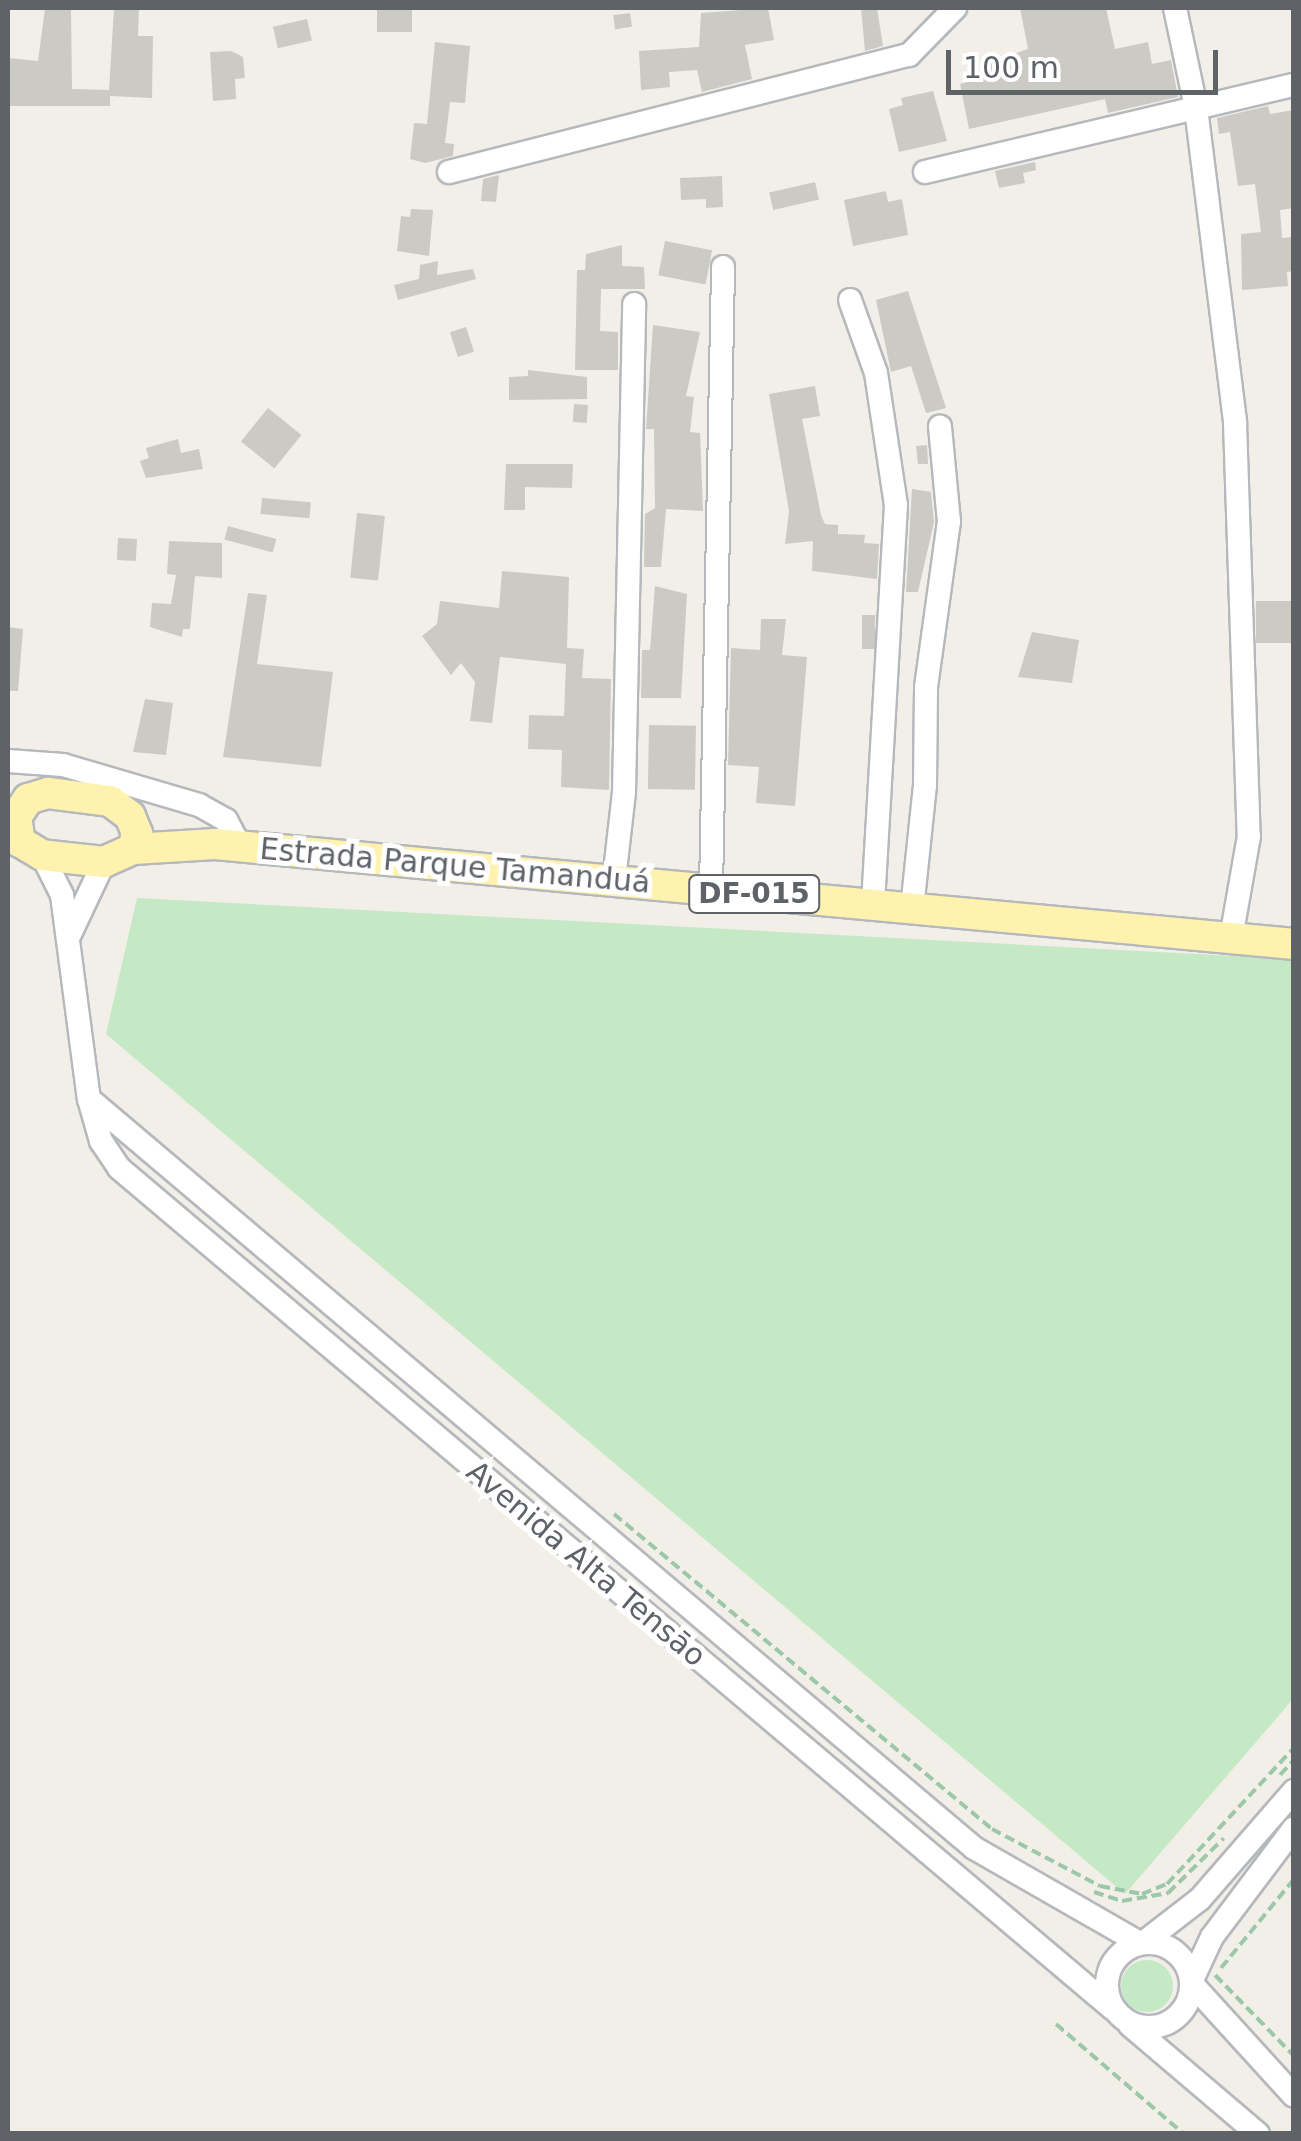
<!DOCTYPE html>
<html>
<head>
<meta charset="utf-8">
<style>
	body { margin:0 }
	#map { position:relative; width:1301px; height:2141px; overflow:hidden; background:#f1efe8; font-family:"DejaVu Sans",sans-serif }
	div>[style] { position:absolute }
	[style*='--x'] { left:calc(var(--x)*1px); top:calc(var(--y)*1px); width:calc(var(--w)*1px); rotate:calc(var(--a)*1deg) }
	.green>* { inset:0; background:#c5e8c5 }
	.round { border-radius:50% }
	.building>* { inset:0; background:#cccac5; transform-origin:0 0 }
	.path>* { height:4px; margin-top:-2px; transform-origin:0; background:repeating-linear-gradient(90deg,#9cc7a9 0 10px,transparent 0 15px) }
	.roads { filter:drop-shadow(2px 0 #b5b8bc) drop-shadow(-2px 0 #b5b8bc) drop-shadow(0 2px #b5b8bc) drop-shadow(0 -2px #b5b8bc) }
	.minor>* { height:22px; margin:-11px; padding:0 11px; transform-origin:11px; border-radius:11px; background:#fff }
	.minor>.ring { margin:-11px; padding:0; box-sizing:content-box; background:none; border:22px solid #fff; border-radius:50% }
	.major>* { height:30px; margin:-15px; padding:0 15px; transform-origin:15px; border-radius:15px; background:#fff2af }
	span { translate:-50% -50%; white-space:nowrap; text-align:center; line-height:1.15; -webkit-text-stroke:10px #fff; paint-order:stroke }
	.shield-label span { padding:2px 8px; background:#fff; border:2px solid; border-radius:8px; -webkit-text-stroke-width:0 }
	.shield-label { font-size:28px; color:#5f6368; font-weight:700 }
	.street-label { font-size:30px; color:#5f6368 }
	.frame { position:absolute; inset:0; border:10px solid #5f6368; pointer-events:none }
	.scale { position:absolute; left:946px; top:50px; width:272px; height:45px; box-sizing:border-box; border:5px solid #5f6368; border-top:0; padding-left:12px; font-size:30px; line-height:35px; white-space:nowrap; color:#5f6368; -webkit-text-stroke:8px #fff; paint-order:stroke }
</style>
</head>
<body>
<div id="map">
	<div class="green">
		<i style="clip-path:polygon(137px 898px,1293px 959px,1293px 1699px,1125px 1894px,106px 1034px)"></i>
		<i class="round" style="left:1121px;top:1960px;width:52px;height:52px"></i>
	</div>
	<div class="building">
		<i style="clip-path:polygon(45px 8px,71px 8px,72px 89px,109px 90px,114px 8px,139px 8px,138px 36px,153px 36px,152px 98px,110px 96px,110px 106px,8px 106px,8px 58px,38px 61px)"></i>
		<i style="left:377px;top:8px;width:35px;height:24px"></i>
		<i style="clip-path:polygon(768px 8px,774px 40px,745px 45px,752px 79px,702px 92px,697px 70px,669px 72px,670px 87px,641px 90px,639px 51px,699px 47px,701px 13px)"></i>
		<i style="clip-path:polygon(861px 8px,877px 8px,883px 46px,865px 51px)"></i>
		<i style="clip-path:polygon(1020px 8px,1106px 8px,1115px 49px,1148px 42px,1152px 64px,1171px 60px,1178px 97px,1108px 113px,1105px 99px,969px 129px,960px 84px,986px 77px,984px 65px,1028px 49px)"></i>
		<i style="left:630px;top:13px;width:14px;height:17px;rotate:82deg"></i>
		<i style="left:307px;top:19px;width:22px;height:35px;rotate:77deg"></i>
		<i style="clip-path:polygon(435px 42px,470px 46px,465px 103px,450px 102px,445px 143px,454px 144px,453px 156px,425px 163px,410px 159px,414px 123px,427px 124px)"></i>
		<i style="clip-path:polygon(231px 51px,243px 57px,245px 78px,235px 79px,236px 99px,213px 101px,210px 52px)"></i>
		<i style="clip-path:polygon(933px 91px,947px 141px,899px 152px,889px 109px,903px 105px,901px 98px)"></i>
		<i style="clip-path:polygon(1268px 106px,1270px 114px,1294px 110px,1294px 208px,1280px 210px,1282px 238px,1294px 237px,1294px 271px,1287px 272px,1288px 286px,1242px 290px,1241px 234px,1261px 232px,1255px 184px,1238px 186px,1230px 132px,1219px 134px,1217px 118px)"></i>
		<i style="clip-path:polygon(1035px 162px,1036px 170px,1023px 173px,1025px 183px,999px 188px,995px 171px)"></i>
		<i style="clip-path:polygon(499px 175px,496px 202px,481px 201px,483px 179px)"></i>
		<i style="clip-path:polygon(722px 176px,723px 207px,706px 208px,706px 199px,681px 200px,680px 178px)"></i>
		<i style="left:815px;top:182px;width:18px;height:47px;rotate:77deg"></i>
		<i style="clip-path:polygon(886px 191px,888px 202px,902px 199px,908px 235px,853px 246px,844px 200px)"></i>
		<i style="clip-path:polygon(411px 209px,433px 210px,429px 256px,397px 251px,401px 216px,410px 217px)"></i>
		<i style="left:665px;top:241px;width:48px;height:35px;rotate:11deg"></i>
		<i style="clip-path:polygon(622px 245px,622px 266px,644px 267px,645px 289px,601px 289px,600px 331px,618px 332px,618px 370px,575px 370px,577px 270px,585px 270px,586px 254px)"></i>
		<i style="clip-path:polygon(438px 261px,437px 275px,473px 269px,476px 279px,398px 300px,394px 285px,419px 279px,420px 265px)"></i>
		<i style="clip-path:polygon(908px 291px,946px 408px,926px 413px,911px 366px,891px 372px,876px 300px)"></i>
		<i style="clip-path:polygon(653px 325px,700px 332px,686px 396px,694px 397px,690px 432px,700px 433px,703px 511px,666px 509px,661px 567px,644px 567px,645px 514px,655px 508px,654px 429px,646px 429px)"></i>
		<i style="left:466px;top:327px;width:26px;height:17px;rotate:72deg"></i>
		<i style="clip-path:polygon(528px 370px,587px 377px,587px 399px,509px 400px,509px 377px,528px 376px)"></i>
		<i style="clip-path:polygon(815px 386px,820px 416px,802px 419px,821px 515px,825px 524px,838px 525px,838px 534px,865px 535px,864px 543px,879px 544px,877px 579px,812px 571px,813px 541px,785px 544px,789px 511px,769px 394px)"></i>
		<i style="left:574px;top:404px;width:14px;height:18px;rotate:4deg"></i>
		<i style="left:268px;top:408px;width:43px;height:43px;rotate:39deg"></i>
		<i style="clip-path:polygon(178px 439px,181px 453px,199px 449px,203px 469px,146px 478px,140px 461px,149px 458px,146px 448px)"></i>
		<i style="clip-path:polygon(927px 445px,928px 464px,918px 464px,916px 446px)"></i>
		<i style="clip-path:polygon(506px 464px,573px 464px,572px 488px,525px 487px,525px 510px,504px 510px)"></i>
		<i style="clip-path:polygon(912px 489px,931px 492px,934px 522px,918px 592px,906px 592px)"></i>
		<i style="left:262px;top:498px;width:49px;height:16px;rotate:5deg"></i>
		<i style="left:357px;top:513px;width:28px;height:65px;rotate:6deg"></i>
		<i style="left:228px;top:526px;width:50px;height:14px;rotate:15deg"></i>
		<i style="left:118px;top:538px;width:19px;height:22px;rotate:3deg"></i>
		<i style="clip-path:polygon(169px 541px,222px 543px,222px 578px,195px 576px,190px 629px,183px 629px,182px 637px,150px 627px,152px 603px,171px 604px,176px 575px,167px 574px)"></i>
		<i style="clip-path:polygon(502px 571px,569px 577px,567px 648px,584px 649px,582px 678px,611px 679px,609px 790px,561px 787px,562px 750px,528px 749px,529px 715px,564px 716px,566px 664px,500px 657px,492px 723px,470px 721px,475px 682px,461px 663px,451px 675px,422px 636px,437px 624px,440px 601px,499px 608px)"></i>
		<i style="clip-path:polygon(655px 586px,687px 594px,681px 698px,641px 698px,642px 650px,650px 650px)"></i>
		<i style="clip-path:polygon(248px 593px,267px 595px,257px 664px,333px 672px,321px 767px,223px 757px)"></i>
		<i style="left:1294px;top:601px;width:42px;height:38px;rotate:90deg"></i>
		<i style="left:862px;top:615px;width:13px;height:34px"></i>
		<i style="clip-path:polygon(761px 619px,786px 619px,782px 655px,807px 657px,795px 806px,756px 803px,759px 767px,728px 765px,731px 648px,760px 650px)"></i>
		<i style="clip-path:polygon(8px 627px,23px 629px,18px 691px,8px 691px)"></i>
		<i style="clip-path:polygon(1032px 632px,1079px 640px,1072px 683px,1018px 677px)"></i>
		<i style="clip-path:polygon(145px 699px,173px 703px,166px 755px,133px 752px)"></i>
		<i style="left:649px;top:725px;width:47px;height:64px;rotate:1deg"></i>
	</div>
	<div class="path">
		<i style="--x:614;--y:1514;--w:492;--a:39.8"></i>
		<i style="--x:992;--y:1829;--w:122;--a:27.8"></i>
		<i style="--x:1100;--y:1886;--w:43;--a:10.8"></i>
		<i style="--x:1142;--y:1894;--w:27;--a:-22"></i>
		<i style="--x:1167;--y:1884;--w:186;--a:-47"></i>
		<i style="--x:1280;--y:1775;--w:21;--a:-47"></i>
		<i style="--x:1094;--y:1892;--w:29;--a:18"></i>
		<i style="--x:1122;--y:1901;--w:47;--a:-9.9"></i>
		<i style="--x:1168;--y:1893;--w:78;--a:-44.5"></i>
		<i style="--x:1221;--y:1968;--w:115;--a:-50.6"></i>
		<i style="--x:1215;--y:1975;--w:113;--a:45.7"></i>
		<i style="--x:1056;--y:2024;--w:169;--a:40.7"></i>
	</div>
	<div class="roads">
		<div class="minor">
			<i style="--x:1175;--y:8;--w:102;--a:78.1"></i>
			<i style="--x:1196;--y:108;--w:317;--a:82.9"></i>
			<i style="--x:1235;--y:423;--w:413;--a:88.1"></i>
			<i style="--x:1249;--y:836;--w:104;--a:100"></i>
			<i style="--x:449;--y:172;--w:475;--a:-14.3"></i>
			<i style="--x:909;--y:55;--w:66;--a:-45.6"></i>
			<i style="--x:925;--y:172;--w:379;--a:-13.3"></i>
			<i style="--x:850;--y:300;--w:77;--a:70.4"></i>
			<i style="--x:876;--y:373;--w:134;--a:81.4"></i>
			<i style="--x:896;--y:505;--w:401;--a:93.3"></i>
			<i style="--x:8;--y:761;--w:55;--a:4.2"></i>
			<i style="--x:63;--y:765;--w:142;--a:16.4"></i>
			<i style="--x:199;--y:805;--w:31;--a:29"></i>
			<i style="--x:226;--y:820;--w:30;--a:62"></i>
			<i style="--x:42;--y:855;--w:45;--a:63.4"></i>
			<i style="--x:62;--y:895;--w:206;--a:82.5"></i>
			<i style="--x:89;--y:1099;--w:44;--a:74.1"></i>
			<i style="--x:101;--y:1141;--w:32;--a:56"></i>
			<i style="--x:119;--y:1168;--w:1302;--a:40.23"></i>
			<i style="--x:614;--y:880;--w:89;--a:-83.5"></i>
			<i style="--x:624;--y:792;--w:488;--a:-88.8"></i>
			<i style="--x:711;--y:889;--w:622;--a:-88.89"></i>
			<i style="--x:912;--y:909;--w:125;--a:-84"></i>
			<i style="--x:925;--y:785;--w:98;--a:-89.4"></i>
			<i style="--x:926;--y:687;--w:167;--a:-82.1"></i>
			<i style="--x:949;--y:522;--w:96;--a:-95.4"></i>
			<i style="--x:70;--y:934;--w:80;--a:-64.7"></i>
			<i style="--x:89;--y:1099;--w:1159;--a:40.24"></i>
			<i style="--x:974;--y:1848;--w:191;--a:29.8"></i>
			<i style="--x:1143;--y:1943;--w:72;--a:-37.7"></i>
			<i style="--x:1200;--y:1899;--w:143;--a:-49"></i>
			<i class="ring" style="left:1107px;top:1943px;width:62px;height:62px"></i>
			<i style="--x:1192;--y:1980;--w:47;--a:-65.1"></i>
			<i style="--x:1212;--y:1937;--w:136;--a:-53"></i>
			<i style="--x:1192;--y:1984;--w:151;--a:47.7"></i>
			<i style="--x:1130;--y:2025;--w:168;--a:40.4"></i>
		</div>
		<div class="major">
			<i style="--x:48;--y:793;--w:63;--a:7.4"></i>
			<i style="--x:110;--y:801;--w:25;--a:37"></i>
			<i style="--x:130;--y:816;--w:18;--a:68"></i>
			<i style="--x:137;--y:833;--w:16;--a:104"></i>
			<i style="--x:133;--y:849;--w:32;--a:156"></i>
			<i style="--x:104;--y:862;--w:62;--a:-173.6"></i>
			<i style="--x:42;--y:855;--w:26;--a:-149"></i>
			<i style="--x:20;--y:842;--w:25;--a:-99"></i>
			<i style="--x:16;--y:817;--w:22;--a:-56"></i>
			<i style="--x:28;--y:799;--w:21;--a:-17"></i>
			<i style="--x:133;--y:849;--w:82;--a:-3.5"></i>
			<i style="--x:215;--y:844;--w:1084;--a:5.29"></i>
		</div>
	</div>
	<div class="shield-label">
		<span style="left:754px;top:894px">DF-015</span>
	</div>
	<div class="street-label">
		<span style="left:455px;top:866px;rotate:5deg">Estrada Parque Tamanduá</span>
		<span style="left:586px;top:1564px;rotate:40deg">Avenida Alta Tensāo</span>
	</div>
	<div class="frame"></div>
	<div class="scale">100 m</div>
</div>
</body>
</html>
